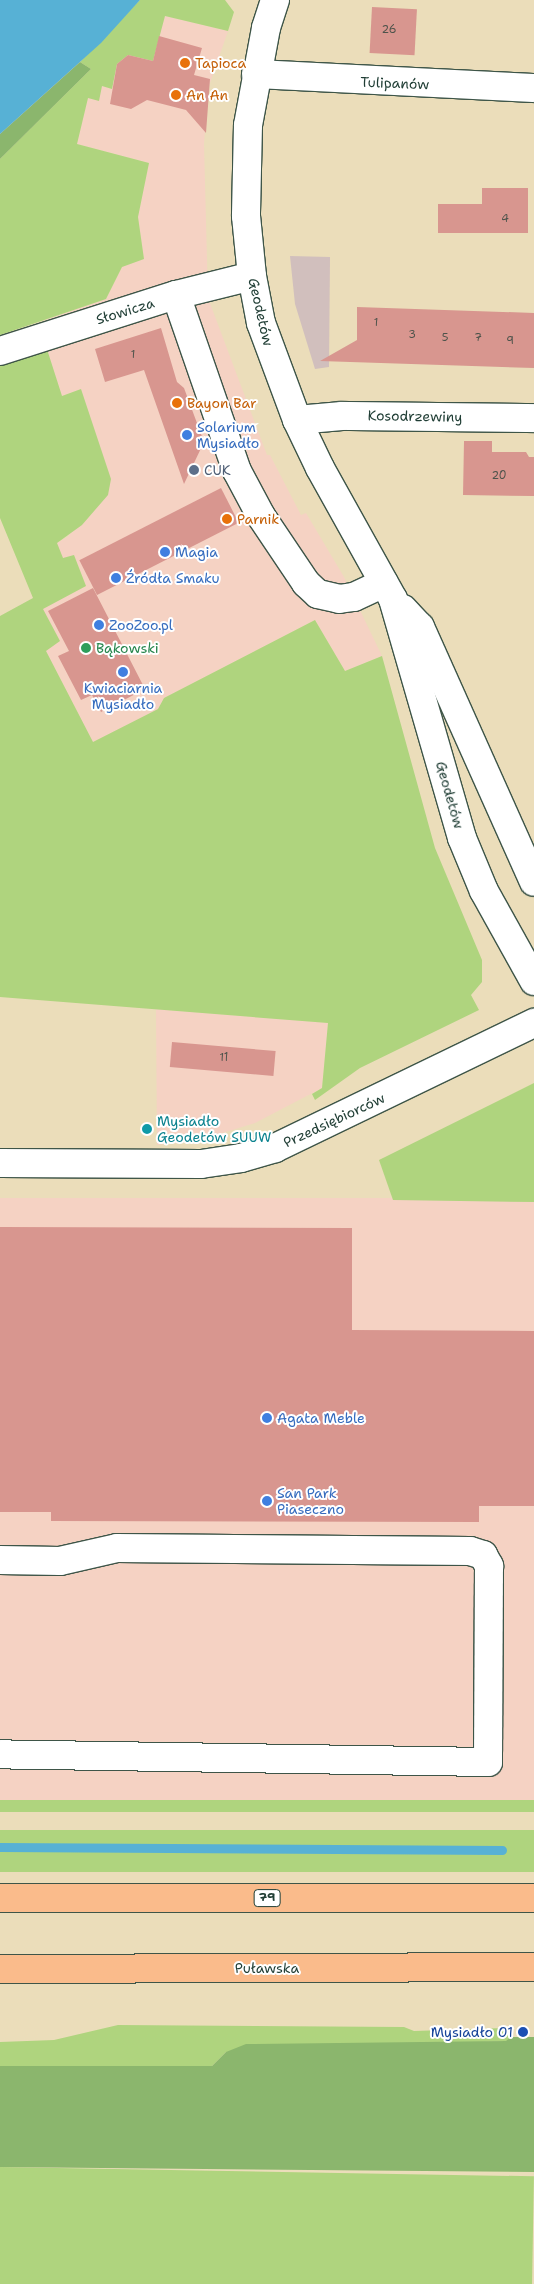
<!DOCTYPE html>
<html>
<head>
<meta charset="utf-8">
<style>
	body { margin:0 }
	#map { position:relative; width:534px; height:2284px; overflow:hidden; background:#ebddba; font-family:"Shantell Sans",sans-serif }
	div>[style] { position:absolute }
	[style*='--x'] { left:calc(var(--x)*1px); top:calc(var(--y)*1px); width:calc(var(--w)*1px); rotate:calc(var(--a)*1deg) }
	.built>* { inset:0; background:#f5d2c3; transform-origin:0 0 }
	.industrial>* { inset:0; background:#d1bfbd }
	.green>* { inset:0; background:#afd47e; transform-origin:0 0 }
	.forest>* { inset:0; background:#8bb66d }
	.water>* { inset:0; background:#57b1d5 }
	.stream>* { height:9px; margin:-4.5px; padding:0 4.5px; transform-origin:4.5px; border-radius:4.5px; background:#57b1d5 }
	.building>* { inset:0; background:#d8968f; transform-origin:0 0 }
	.roads { filter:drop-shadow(1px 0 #3e5548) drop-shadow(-1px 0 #3e5548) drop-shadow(0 1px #3e5548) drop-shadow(0 -1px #3e5548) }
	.minor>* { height:28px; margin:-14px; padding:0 14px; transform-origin:14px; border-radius:14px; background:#fff }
	.major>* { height:28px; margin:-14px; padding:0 14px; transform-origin:14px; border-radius:14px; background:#fabb8b }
	.dots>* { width:14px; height:14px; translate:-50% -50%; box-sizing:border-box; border:2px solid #fff; border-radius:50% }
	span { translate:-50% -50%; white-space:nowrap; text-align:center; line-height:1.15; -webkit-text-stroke:4px #fff; paint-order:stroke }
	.number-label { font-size:11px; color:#4d534b }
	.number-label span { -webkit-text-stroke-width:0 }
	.shield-label span { padding:1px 4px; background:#fff; border:1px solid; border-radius:4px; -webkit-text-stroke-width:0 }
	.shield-label { font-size:12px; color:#1f3d34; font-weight:700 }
	.food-label { font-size:14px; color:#c56008 }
	.left { translate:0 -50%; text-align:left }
	.street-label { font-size:14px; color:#1f3d34 }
	.shop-label { font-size:14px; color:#366cbe }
	.service-label { font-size:14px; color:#4e5e75 }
	.leisure-label { font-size:14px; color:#27864d }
	.culture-label { font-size:14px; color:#0d838f }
	.transit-label { font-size:14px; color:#164399 }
	.right { translate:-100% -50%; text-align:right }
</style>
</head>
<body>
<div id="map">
	<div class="built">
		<i style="clip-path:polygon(165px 16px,228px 31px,208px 89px,204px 144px,208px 298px,267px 455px,270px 455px,301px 515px,306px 513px,344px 577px,382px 656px,345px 671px,315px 620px,164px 698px,159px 709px,93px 742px,46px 651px,43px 608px,86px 586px,74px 555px,63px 559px,57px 543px,69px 536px,92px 424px,81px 389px,62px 396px,45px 343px,43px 321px,106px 299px,122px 267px,144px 259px,138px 217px,149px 163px,77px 144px,88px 98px,102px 86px,112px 89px,117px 64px,159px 36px)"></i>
		<i style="clip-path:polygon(156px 1009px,328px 1023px,322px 1088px,255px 1123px,200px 1140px,157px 1145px)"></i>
		<i style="left:0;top:1198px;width:534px;height:602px"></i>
	</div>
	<div class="industrial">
		<i style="clip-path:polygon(290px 256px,330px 257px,329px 367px,315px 369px,295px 304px)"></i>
	</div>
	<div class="green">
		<i style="clip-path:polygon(140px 0,225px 0,234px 12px,228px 31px,165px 16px,153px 61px,128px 55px,117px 64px,112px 89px,102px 86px,99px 101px,88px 98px,77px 144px,149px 163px,138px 217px,144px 259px,122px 267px,106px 299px,0 335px,0 159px,91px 69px,80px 62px)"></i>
		<i style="clip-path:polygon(45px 343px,62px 396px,81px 389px,111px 479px,108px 495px,82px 525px,57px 543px,63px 558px,74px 555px,86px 586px,43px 609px,60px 641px,46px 651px,93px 742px,158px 709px,164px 698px,315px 620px,345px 671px,382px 656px,435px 848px,482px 960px,482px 982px,471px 995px,479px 1010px,360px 1068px,315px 1100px,312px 1094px,322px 1088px,328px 1023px,0 997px,0 616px,33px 598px,0 518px,0 359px)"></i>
		<i style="clip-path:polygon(534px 1083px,534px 1202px,393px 1200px,379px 1160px)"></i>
		<i style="left:0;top:1800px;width:534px;height:12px"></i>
		<i style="left:0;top:1830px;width:534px;height:42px"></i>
		<i style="clip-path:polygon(118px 2025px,404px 2027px,414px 2031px,504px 2028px,511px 2037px,507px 2041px,226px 2052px,212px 2066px,0 2066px,0 2042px,54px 2040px)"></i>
		<i style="left:0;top:2167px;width:534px;height:117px;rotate:1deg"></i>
	</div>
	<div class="forest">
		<i style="clip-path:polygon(80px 62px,91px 69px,0 159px,0 134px)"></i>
		<i style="clip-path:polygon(511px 2037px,534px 2037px,534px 2172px,0 2167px,0 2066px,212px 2066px,226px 2052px,246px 2044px,506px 2041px)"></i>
	</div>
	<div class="water">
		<i style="clip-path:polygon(0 0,140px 0,101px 43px,0 134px)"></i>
	</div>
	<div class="stream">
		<i style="--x:0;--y:1847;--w:502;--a:0.34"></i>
	</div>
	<div class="building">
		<i style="left:372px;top:7px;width:45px;height:46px;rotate:3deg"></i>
		<i style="clip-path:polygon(159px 36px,202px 48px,194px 75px,210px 79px,206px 133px,186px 110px,147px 100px,131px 109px,110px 104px,117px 64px,128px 55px,153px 61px)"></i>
		<i style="clip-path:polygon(482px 188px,528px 188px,528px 233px,438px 233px,438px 204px,482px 204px)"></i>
		<i style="clip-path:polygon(357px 307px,534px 313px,534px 368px,320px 361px,357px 340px)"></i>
		<i style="clip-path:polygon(161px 328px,177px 382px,184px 388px,204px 442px,184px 484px,144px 370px,105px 382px,95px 349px)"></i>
		<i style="clip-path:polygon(464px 441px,492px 441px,492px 452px,526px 452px,529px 457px,534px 457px,534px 496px,463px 495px)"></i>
		<i style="left:221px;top:488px;width:39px;height:159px;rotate:63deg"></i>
		<i style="clip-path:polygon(93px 588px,145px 689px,101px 712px,92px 695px,81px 700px,58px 656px,69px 651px,48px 611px)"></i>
		<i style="left:172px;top:1042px;width:104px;height:25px;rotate:5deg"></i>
		<i style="clip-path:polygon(0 1227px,352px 1228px,352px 1330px,534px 1331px,534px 1506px,479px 1506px,479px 1522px,51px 1521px,51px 1512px,0 1512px)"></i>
	</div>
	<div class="roads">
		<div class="minor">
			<i style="--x:275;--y:0;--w:29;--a:108"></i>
			<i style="--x:266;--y:28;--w:99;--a:100.5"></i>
			<i style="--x:248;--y:125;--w:91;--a:91.3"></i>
			<i style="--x:246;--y:216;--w:60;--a:84.3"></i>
			<i style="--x:252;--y:276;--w:48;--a:79.2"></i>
			<i style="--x:261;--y:323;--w:103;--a:69.6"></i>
			<i style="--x:297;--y:420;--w:53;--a:64.4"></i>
			<i style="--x:320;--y:468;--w:150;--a:60.9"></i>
			<i style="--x:393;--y:599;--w:249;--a:73.9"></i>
			<i style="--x:462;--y:838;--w:57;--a:67.5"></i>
			<i style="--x:484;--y:891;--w:103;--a:60.9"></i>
			<i style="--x:256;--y:74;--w:278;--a:2.9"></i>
			<i style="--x:176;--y:295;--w:186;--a:70.9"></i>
			<i style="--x:237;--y:471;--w:51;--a:61.9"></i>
			<i style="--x:261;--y:516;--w:81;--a:56.1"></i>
			<i style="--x:306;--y:583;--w:16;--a:43"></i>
			<i style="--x:318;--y:594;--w:22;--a:13"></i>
			<i style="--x:339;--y:599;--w:15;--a:-8"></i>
			<i style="--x:354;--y:597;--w:33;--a:-25"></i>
			<i style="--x:0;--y:351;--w:185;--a:-17.7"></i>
			<i style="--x:176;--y:295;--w:78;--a:-14"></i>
			<i style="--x:297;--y:420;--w:45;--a:-5.1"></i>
			<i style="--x:342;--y:416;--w:192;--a:0.6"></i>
			<i style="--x:403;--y:609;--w:25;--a:47"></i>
			<i style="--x:420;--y:627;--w:279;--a:65.9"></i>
			<i style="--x:0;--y:1163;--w:201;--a:0.3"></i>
			<i style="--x:201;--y:1164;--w:40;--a:-8.5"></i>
			<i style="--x:241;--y:1158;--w:35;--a:-16"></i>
			<i style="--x:275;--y:1148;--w:288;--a:-25.8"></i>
			<i style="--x:0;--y:1560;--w:60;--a:1"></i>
			<i style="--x:60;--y:1561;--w:58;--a:-12.8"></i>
			<i style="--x:117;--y:1548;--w:353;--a:0.5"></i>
			<i style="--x:470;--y:1551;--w:14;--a:17"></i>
			<i style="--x:483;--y:1555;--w:13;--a:61"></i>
			<i style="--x:489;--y:1566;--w:196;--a:90.3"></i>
			<i style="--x:488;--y:1762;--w:488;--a:-179.1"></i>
		</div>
		<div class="major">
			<i style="--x:0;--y:1898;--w:534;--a:0"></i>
			<i style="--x:0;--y:1969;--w:534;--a:-0.21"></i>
		</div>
	</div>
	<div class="dots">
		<i style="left:185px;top:63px;background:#e8710a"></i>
		<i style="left:176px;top:95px;background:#e8710a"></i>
		<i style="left:177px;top:403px;background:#e8710a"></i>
		<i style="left:187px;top:435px;background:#3f7fe0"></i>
		<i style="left:194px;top:470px;background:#5c6f8a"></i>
		<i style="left:227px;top:519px;background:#e8710a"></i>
		<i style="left:165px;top:552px;background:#3f7fe0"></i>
		<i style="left:116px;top:578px;background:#3f7fe0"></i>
		<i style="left:99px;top:625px;background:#3f7fe0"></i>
		<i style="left:86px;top:648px;background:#2e9e5b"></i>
		<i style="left:123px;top:672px;background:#3f7fe0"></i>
		<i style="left:147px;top:1129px;background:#0f9aa8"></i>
		<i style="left:267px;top:1418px;background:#3f7fe0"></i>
		<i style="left:267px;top:1501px;background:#3f7fe0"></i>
		<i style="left:523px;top:2032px;background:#1a4fb4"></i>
	</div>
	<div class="number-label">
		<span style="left:389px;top:30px">26</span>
		<span style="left:505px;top:219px">4</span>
		<span style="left:376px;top:323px">1</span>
		<span style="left:412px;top:335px">3</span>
		<span style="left:445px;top:338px">5</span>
		<span style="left:478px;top:338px">7</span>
		<span style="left:510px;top:341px">9</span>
		<span style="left:133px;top:355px">1</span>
		<span style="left:499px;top:476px">20</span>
		<span style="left:224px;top:1058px">11</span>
	</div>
	<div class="shield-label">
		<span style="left:267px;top:1898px">79</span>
	</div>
	<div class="food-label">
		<span class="left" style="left:195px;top:63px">Tapioca</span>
		<span class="left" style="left:186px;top:95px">An An</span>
		<span class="left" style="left:187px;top:403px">Bayon Bar</span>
		<span class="left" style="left:237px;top:519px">Parnik</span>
	</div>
	<div class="street-label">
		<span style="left:395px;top:83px;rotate:2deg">Tulipanów</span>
		<span style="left:125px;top:311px;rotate:-17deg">Słowicza</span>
		<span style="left:261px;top:312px;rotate:77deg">Geodetów</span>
		<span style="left:415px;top:416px;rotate:1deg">Kosodrzewiny</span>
		<span style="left:450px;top:795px;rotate:74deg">Geodetów</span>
		<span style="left:334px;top:1120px;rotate:-25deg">Przedsiębiorców</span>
		<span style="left:267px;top:1968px">Puławska</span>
	</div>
	<div class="shop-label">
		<span class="left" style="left:197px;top:435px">Solarium<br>Mysiadło</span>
		<span class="left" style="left:175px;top:552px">Magia</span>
		<span class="left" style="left:126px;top:578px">Źródła Smaku</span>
		<span class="left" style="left:109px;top:625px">ZooZoo.pl</span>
		<span style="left:123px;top:696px">Kwiaciarnia<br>Mysiadło</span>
		<span class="left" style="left:277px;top:1418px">Agata Meble</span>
		<span class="left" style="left:277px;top:1501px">San Park<br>Piaseczno</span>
	</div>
	<div class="service-label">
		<span class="left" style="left:204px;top:470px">CUK</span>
	</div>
	<div class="leisure-label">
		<span class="left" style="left:96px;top:648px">Bąkowski</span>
	</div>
	<div class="culture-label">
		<span class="left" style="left:157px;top:1129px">Mysiadło<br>Geodetów SUUW</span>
	</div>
	<div class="transit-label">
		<span class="right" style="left:513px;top:2032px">Mysiadło 01</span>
	</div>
</div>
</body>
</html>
